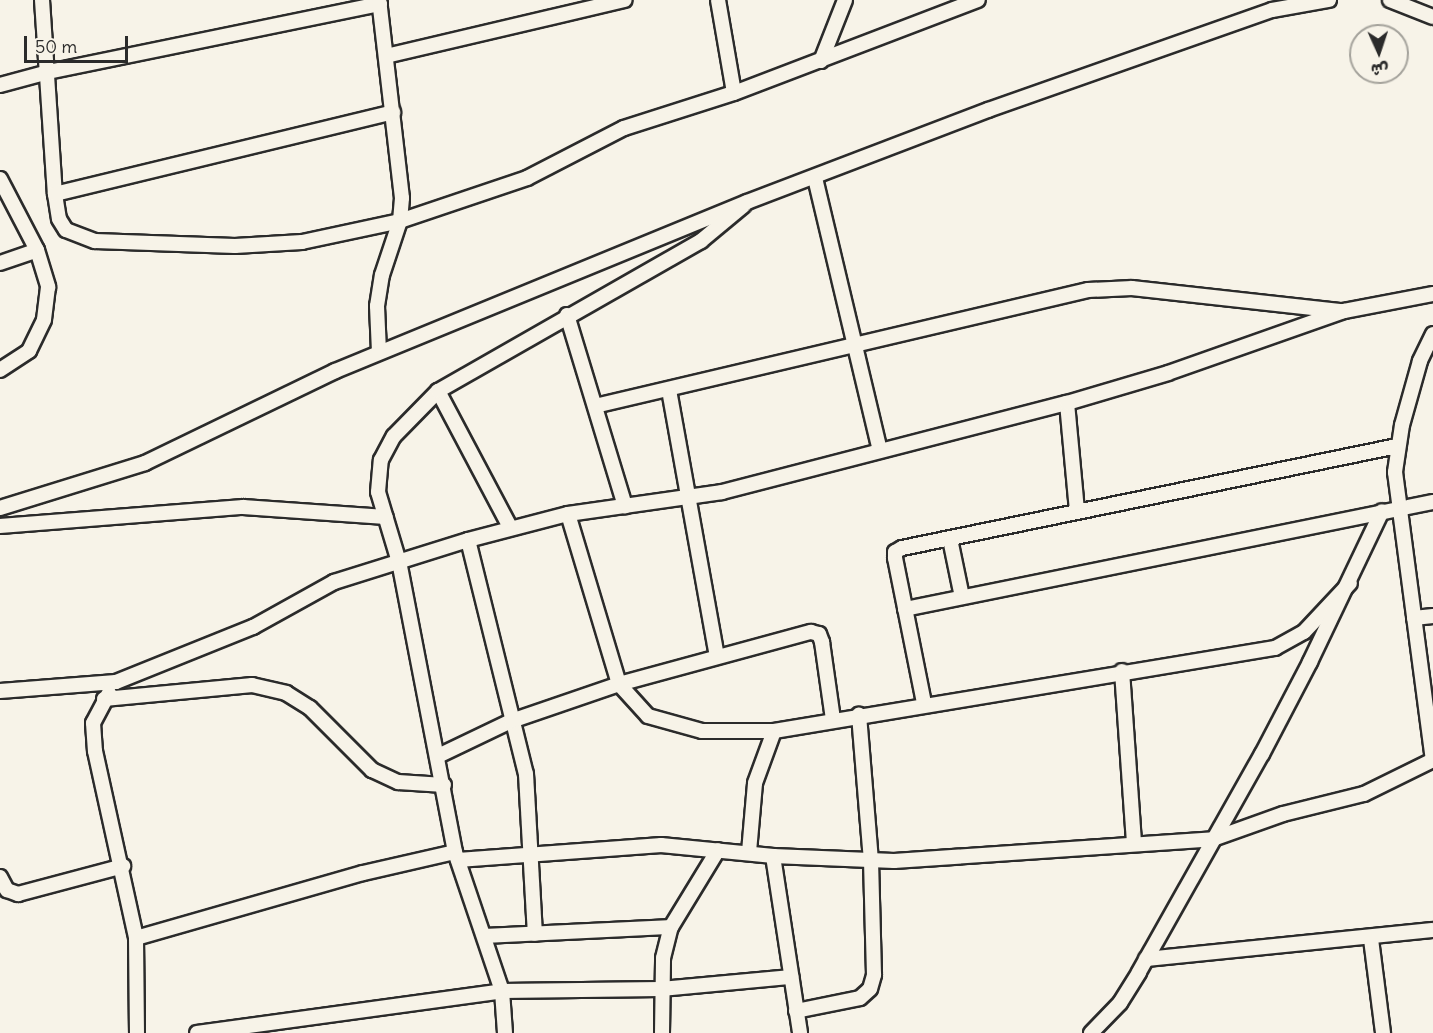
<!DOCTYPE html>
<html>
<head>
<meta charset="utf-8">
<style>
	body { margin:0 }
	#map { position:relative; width:1433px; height:1033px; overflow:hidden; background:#f7f3e8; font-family:Delius,"Playpen Sans Arabic",sans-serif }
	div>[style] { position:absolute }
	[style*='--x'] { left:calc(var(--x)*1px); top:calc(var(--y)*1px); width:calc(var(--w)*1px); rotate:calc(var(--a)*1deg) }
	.roads { filter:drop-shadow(2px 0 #2b2b2b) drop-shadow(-2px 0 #2b2b2b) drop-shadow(0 2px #2b2b2b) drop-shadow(0 -2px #2b2b2b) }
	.minor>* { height:14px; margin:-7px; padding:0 7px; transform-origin:7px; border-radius:7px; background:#f7f3e8 }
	span { translate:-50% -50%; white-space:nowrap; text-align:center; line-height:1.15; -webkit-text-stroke:4.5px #f7f3e8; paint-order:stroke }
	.north { position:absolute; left:1349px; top:24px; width:60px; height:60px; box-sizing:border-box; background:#f7f3e8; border:2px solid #a5a39c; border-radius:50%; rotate:177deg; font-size:16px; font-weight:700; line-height:24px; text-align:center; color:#2b2b2b }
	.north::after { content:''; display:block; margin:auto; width:21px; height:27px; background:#2b2b2b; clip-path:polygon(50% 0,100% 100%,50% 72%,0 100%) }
	.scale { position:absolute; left:24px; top:36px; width:104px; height:27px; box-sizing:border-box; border:3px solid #2b2b2b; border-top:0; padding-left:8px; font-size:18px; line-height:21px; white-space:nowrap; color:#2b2b2b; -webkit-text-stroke:4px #f7f3e8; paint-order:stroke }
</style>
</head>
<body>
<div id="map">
	<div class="roads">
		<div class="minor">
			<i style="--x:42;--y:0;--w:194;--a:86.2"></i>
			<i style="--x:55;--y:194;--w:25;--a:81"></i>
			<i style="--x:59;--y:219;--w:13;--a:58"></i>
			<i style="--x:66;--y:230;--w:31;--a:21"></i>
			<i style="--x:95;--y:241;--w:140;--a:2"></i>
			<i style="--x:235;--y:246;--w:67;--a:-3.4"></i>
			<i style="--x:302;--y:242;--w:100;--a:-12.1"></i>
			<i style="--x:400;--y:221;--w:134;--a:-18.7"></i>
			<i style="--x:527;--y:178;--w:109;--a:-27.3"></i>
			<i style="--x:624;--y:128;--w:115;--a:-17.7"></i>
			<i style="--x:734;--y:93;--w:261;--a:-20.9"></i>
			<i style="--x:718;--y:0;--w:94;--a:80.2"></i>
			<i style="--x:1390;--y:0;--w:46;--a:21.6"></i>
			<i style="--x:386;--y:56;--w:245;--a:-13.2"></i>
			<i style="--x:821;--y:61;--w:66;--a:-68.5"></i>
			<i style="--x:0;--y:85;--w:50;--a:-15.2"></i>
			<i style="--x:48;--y:72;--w:339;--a:-11.6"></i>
			<i style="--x:815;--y:178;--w:280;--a:76.6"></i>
			<i style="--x:0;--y:179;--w:80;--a:62.5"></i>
			<i style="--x:37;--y:250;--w:39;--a:73"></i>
			<i style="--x:48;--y:287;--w:33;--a:97"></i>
			<i style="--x:44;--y:320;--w:34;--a:116"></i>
			<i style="--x:29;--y:351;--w:35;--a:147"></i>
			<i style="--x:55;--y:194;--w:348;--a:-13.6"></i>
			<i style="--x:0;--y:263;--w:39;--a:-19"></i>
			<i style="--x:567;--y:315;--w:200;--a:73.1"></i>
			<i style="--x:1433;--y:334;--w:30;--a:116"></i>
			<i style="--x:1420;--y:361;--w:66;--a:105.7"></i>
			<i style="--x:1402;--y:425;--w:48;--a:98.5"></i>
			<i style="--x:1395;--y:472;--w:290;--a:82.5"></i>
			<i style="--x:379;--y:352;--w:46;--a:-92.5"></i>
			<i style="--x:377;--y:306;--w:31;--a:-81"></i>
			<i style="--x:382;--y:275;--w:57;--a:-71.6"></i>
			<i style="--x:400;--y:221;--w:23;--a:-85"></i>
			<i style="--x:402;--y:198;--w:199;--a:-96.6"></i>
			<i style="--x:669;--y:390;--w:270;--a:79.8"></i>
			<i style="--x:438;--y:391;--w:154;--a:62.1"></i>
			<i style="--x:1067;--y:403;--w:108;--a:84.7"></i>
			<i style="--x:595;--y:406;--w:506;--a:-13.24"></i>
			<i style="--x:1088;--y:290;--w:44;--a:-2.6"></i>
			<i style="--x:1132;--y:288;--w:211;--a:6.3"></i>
			<i style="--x:0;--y:508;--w:152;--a:-17.2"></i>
			<i style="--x:145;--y:463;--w:211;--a:-25.8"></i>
			<i style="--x:335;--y:371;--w:445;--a:-22.3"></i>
			<i style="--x:747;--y:202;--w:258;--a:-20.9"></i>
			<i style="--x:988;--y:110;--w:301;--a:-19.4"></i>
			<i style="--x:1272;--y:10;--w:58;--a:-10"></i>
			<i style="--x:568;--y:514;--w:177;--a:73.3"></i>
			<i style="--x:619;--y:684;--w:43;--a:47.8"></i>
			<i style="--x:648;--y:716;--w:56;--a:15.5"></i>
			<i style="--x:702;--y:731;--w:72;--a:0"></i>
			<i style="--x:774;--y:731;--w:508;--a:-9.41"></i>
			<i style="--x:1275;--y:648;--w:33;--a:-29"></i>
			<i style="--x:1304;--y:632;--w:67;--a:-46.8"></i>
			<i style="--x:0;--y:526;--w:244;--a:-4.5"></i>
			<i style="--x:243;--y:507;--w:143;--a:4"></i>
			<i style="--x:950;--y:539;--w:59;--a:78.3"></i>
			<i style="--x:468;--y:540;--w:241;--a:76.1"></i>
			<i style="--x:526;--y:774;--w:160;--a:86.8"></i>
			<i style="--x:905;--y:609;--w:539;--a:-11.46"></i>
			<i style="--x:1414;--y:618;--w:19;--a:-6"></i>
			<i style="--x:1122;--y:671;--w:173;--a:86"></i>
			<i style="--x:0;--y:691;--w:116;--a:-4.4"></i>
			<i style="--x:116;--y:682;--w:148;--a:-21.9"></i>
			<i style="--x:253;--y:627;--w:93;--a:-29.1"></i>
			<i style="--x:334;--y:582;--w:140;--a:-17.4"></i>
			<i style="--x:468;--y:540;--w:103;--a:-14.6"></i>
			<i style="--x:568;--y:514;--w:156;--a:-8.1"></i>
			<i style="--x:722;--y:492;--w:356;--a:-14.5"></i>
			<i style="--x:1067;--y:403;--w:105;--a:-16.5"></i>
			<i style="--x:1168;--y:373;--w:187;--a:-19.4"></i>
			<i style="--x:1344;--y:311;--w:91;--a:-10.8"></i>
			<i style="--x:109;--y:693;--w:34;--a:118"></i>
			<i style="--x:93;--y:723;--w:28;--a:86"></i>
			<i style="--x:95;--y:751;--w:191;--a:77.6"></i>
			<i style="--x:136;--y:938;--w:95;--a:89.4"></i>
			<i style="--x:104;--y:699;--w:149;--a:-5.4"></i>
			<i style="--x:252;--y:685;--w:35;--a:13"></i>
			<i style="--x:286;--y:693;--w:28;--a:32"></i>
			<i style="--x:310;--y:708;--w:88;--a:45"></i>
			<i style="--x:372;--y:770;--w:29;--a:25"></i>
			<i style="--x:398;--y:782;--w:46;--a:3.7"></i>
			<i style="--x:924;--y:703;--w:148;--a:-101.3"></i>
			<i style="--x:895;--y:558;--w:6;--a:-90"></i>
			<i style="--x:895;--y:552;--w:8;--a:-30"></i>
			<i style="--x:902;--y:548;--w:505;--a:-11.64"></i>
			<i style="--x:438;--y:756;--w:81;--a:-25.6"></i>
			<i style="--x:511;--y:721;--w:114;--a:-18.9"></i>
			<i style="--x:619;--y:684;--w:199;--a:-15.2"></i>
			<i style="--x:811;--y:632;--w:8;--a:14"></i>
			<i style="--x:819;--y:634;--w:9;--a:69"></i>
			<i style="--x:822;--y:642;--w:78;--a:81.9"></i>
			<i style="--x:749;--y:852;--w:69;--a:-85"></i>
			<i style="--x:755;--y:783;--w:55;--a:-69.9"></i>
			<i style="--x:773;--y:856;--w:179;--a:81.3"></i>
			<i style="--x:458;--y:860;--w:204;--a:-4.2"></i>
			<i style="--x:661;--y:845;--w:113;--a:5.6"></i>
			<i style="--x:773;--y:856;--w:121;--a:2.4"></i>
			<i style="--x:894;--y:861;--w:320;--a:-3.9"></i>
			<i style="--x:1213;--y:839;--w:74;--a:-19.7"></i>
			<i style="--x:1283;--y:814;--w:83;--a:-13.9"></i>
			<i style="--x:1364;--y:794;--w:77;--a:-26.2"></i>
			<i style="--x:0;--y:877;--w:15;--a:62"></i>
			<i style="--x:7;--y:890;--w:12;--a:20"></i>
			<i style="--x:18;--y:894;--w:109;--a:-14.9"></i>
			<i style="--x:486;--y:936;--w:185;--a:-2.8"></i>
			<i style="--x:136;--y:938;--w:236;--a:-16"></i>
			<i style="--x:363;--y:873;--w:94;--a:-12.9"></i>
			<i style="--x:1371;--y:939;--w:95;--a:82.7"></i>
			<i style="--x:1146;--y:959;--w:288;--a:-5.8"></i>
			<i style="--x:796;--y:1011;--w:65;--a:-11.5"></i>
			<i style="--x:860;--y:998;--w:13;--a:-42"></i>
			<i style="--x:870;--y:989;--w:15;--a:-74"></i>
			<i style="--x:874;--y:975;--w:114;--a:-91.5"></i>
			<i style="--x:871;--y:861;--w:147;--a:-94.7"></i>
			<i style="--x:197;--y:1033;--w:308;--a:-7.8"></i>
			<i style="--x:502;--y:991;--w:159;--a:-0.7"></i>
			<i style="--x:661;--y:989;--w:131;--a:-5.3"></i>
			<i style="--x:505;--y:1033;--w:42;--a:-94.1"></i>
			<i style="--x:502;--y:991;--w:147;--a:-108.7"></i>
			<i style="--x:455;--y:852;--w:295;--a:-100.9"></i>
			<i style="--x:399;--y:562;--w:73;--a:-106.7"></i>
			<i style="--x:378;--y:492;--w:32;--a:-85"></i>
			<i style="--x:381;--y:460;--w:27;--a:-62"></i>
			<i style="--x:394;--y:436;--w:63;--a:-45.6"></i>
			<i style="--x:438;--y:391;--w:303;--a:-29.7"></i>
			<i style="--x:701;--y:241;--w:55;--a:-39.8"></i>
			<i style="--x:662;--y:1033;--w:75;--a:-89.2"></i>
			<i style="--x:663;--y:958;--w:32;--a:-76"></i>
			<i style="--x:671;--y:927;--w:90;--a:-58.6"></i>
			<i style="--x:1091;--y:1033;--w:42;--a:-46"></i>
			<i style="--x:1120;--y:1003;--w:36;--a:-58"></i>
			<i style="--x:1139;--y:972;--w:250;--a:-60.6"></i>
			<i style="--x:1262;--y:754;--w:104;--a:-62.4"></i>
			<i style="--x:1310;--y:662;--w:167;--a:-64.5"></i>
		</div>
	</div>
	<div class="north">ش</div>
	<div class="scale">50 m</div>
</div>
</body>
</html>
